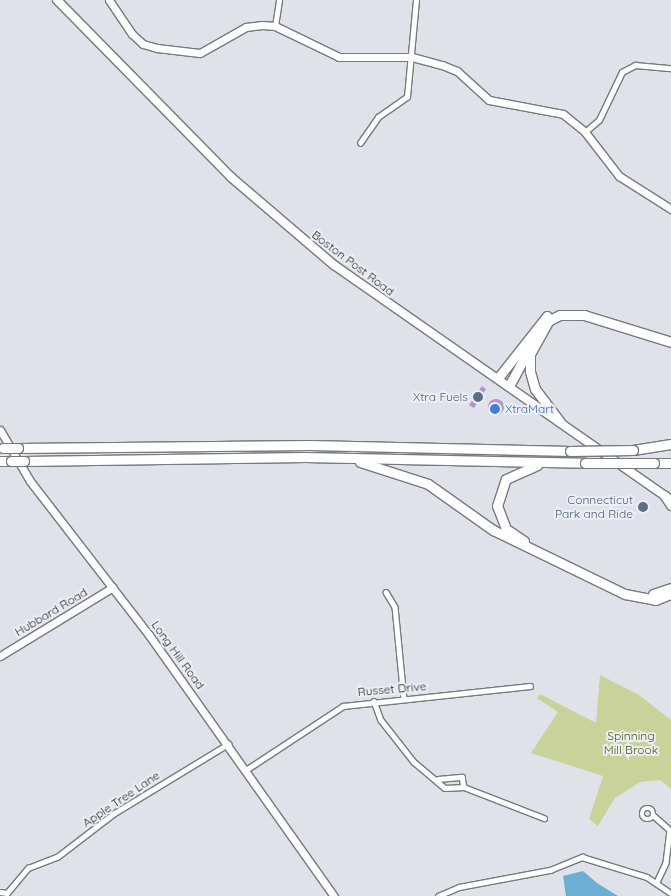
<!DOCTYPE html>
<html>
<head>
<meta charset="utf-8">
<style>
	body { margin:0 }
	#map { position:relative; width:671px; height:896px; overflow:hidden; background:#dfe2e9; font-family:Quicksand,sans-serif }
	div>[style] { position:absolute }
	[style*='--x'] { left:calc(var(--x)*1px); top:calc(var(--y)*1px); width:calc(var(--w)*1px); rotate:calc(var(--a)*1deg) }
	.green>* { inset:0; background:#c9d298 }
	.water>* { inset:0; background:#6dafd2 }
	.building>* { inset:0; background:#b295cc }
	.round { border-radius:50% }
	.roads { filter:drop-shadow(1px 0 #777980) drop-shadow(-1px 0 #777980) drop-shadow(0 1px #777980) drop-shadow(0 -1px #777980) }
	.street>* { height:4.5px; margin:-2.25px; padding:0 2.25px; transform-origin:2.25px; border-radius:2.25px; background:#fff }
	.street>.ring { margin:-2.25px; padding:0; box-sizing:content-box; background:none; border:4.5px solid #fff; border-radius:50% }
	.secondary>* { height:7px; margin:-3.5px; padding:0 3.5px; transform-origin:3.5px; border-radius:3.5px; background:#fff }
	.primary>* { height:8px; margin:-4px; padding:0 4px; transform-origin:4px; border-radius:4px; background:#fff }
	.highway>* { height:9px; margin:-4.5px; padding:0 4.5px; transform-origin:4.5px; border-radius:4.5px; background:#fff }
	.bridges { filter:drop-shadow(1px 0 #777980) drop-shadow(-1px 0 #777980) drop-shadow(0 1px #777980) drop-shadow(0 -1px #777980) }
	.highway-bridge>* { height:9px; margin:-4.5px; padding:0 4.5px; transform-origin:4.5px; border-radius:4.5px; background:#fff }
	.dots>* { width:14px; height:14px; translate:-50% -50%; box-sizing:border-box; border:2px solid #edeff6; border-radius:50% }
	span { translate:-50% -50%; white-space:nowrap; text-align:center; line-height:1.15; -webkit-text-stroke:4px #edeff6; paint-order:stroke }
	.street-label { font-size:12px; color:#222325 }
	.service-label { font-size:12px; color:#4e5e75 }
	.right { translate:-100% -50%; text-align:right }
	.shop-label { font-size:12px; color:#366cbe }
	.left { translate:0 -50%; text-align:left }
	.park-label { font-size:12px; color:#51570f }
</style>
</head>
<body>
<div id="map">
	<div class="green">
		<i style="clip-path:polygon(600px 675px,639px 695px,671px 720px,671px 789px,660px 780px,640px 782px,615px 798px,598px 826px,589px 819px,603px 776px,531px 753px,558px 712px,537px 698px,540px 694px,596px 723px)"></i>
	</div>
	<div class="water">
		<i style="clip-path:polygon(583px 871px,597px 883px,618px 896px,566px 896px,563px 876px)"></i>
	</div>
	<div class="building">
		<i style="clip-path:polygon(482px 386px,486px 389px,474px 408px,469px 405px)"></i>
		<i class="round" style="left:488px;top:399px;width:16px;height:16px"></i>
	</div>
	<div class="roads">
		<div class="street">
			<i style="--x:275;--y:26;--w:26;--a:-81"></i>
			<i style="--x:585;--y:132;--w:18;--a:-41"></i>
			<i style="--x:599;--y:120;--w:53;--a:-64.4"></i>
			<i style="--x:622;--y:72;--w:15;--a:-28"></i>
			<i style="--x:635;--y:65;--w:36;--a:5"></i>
			<i style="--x:360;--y:143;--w:32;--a:-55"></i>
			<i style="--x:378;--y:117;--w:35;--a:-35"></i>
			<i style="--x:407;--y:97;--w:97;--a:-84.7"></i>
			<i style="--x:386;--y:592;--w:17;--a:59"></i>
			<i style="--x:395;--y:607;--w:91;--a:84.4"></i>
			<i style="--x:374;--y:701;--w:20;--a:70"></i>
			<i style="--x:381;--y:720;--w:53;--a:51.8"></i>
			<i style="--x:414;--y:762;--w:40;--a:40"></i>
			<i style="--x:445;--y:788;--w:19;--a:-3"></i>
			<i style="--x:246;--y:770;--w:116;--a:-33.4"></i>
			<i style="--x:343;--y:706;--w:188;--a:-6.1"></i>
			<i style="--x:438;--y:779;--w:24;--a:-5"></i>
			<i style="--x:462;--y:777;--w:10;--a:79"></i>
			<i style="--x:464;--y:787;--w:86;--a:21.2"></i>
			<i class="ring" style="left:642.5px;top:808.5px;width:6.5px;height:6.5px"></i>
			<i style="--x:654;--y:816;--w:21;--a:41"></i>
			<i style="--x:670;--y:830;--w:33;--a:97"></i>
			<i style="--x:666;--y:863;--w:21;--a:115"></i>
			<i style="--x:0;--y:892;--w:7;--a:8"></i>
			<i style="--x:7;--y:893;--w:33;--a:-50"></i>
			<i style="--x:28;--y:868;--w:31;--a:-21"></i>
			<i style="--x:57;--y:857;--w:71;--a:-37.5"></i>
			<i style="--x:113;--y:814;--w:135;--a:-31.3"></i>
			<i style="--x:438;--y:896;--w:23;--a:-23"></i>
			<i style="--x:459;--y:887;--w:93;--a:-10.6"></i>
			<i style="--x:550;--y:870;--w:35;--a:-22"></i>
			<i style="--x:582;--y:857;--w:68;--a:17.1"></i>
			<i style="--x:647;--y:877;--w:29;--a:34"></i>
		</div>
		<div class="secondary">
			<i style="--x:109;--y:0;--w:41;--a:55.9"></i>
			<i style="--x:132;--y:34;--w:15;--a:42"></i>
			<i style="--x:143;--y:44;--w:15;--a:16"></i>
			<i style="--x:157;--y:48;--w:43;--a:6.6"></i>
			<i style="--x:200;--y:53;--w:53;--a:-29.5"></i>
			<i style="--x:246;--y:27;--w:16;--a:-7"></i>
			<i style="--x:262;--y:25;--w:13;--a:4"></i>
			<i style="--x:275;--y:26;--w:71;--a:25.8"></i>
			<i style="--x:339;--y:57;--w:73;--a:0"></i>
			<i style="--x:412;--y:57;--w:31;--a:15"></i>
			<i style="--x:442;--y:65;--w:16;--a:22"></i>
			<i style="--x:457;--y:71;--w:43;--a:42.2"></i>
			<i style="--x:489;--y:100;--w:75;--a:10.7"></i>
			<i style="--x:563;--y:114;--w:28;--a:39"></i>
			<i style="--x:585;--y:132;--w:56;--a:52.3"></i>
			<i style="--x:619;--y:176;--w:62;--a:32.4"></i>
			<i style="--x:0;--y:430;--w:59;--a:59.5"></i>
			<i style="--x:30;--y:481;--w:195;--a:52.3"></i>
			<i style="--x:149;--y:635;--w:320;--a:54.7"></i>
			<i style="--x:0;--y:656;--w:132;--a:-31.4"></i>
		</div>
		<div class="primary">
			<i style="--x:57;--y:0;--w:250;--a:45.5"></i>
			<i style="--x:232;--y:178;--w:134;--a:40.5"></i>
			<i style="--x:334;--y:265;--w:409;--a:34.9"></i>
		</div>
		<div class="highway">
			<i style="--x:498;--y:378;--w:79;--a:-51.7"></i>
			<i style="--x:509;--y:386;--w:42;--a:-61.6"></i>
			<i style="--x:560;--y:422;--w:41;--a:-127.1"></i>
			<i style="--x:535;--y:389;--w:19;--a:-106"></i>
			<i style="--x:530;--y:371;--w:17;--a:-90"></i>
			<i style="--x:530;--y:354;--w:38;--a:-61"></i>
			<i style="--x:548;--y:321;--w:13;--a:-27"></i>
			<i style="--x:560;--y:315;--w:24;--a:0"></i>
			<i style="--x:584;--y:315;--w:91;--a:17.2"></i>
			<i style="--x:18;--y:448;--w:292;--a:-0.6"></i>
			<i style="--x:310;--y:445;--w:260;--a:1.3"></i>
			<i style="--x:633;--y:450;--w:38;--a:-9"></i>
			<i style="--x:0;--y:461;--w:11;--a:0"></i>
			<i style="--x:24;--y:461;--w:281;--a:-0.8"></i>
			<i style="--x:305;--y:457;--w:280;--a:1.2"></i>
			<i style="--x:360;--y:462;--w:71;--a:17.9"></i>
			<i style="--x:428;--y:484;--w:80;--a:35.3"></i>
			<i style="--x:493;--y:530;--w:147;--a:25.9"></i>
			<i style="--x:625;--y:594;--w:31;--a:11"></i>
			<i style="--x:655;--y:600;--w:17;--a:-21"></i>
			<i style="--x:654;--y:463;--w:17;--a:0"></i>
			<i style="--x:665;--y:496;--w:11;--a:56"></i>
			<i style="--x:524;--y:541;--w:22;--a:-146"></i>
			<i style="--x:506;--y:529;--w:25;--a:-111"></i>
			<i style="--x:497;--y:506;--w:28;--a:-72"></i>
			<i style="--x:506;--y:479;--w:34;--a:-24"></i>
			<i style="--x:653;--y:594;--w:19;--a:-18"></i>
		</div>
	</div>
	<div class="bridges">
		<div class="highway-bridge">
			<i style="--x:3;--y:448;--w:15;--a:0"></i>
			<i style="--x:570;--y:451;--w:63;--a:-0.9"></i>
			<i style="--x:11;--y:461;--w:13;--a:0"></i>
			<i style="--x:585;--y:463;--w:69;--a:0"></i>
		</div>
	</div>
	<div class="dots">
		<i style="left:478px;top:397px;background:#5c6f8a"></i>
		<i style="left:495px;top:409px;background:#3f7fe0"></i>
		<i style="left:643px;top:507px;background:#5c6f8a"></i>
	</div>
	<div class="street-label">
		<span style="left:353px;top:263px;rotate:37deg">Boston Post Road</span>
		<span style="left:51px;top:612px;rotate:-31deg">Hubbard Road</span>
		<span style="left:178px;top:655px;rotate:54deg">Long Hill Road</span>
		<span style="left:392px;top:689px;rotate:-5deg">Russet Drive</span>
		<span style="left:121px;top:799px;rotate:-34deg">Apple Tree Lane</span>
	</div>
	<div class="service-label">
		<span class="right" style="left:468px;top:397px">Xtra Fuels</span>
		<span class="right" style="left:633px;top:507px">Connecticut<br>Park and Ride</span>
	</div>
	<div class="shop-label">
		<span class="left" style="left:505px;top:409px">XtraMart</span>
	</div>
	<div class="park-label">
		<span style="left:631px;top:743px">Spinning<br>Mill Brook</span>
	</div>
</div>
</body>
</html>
